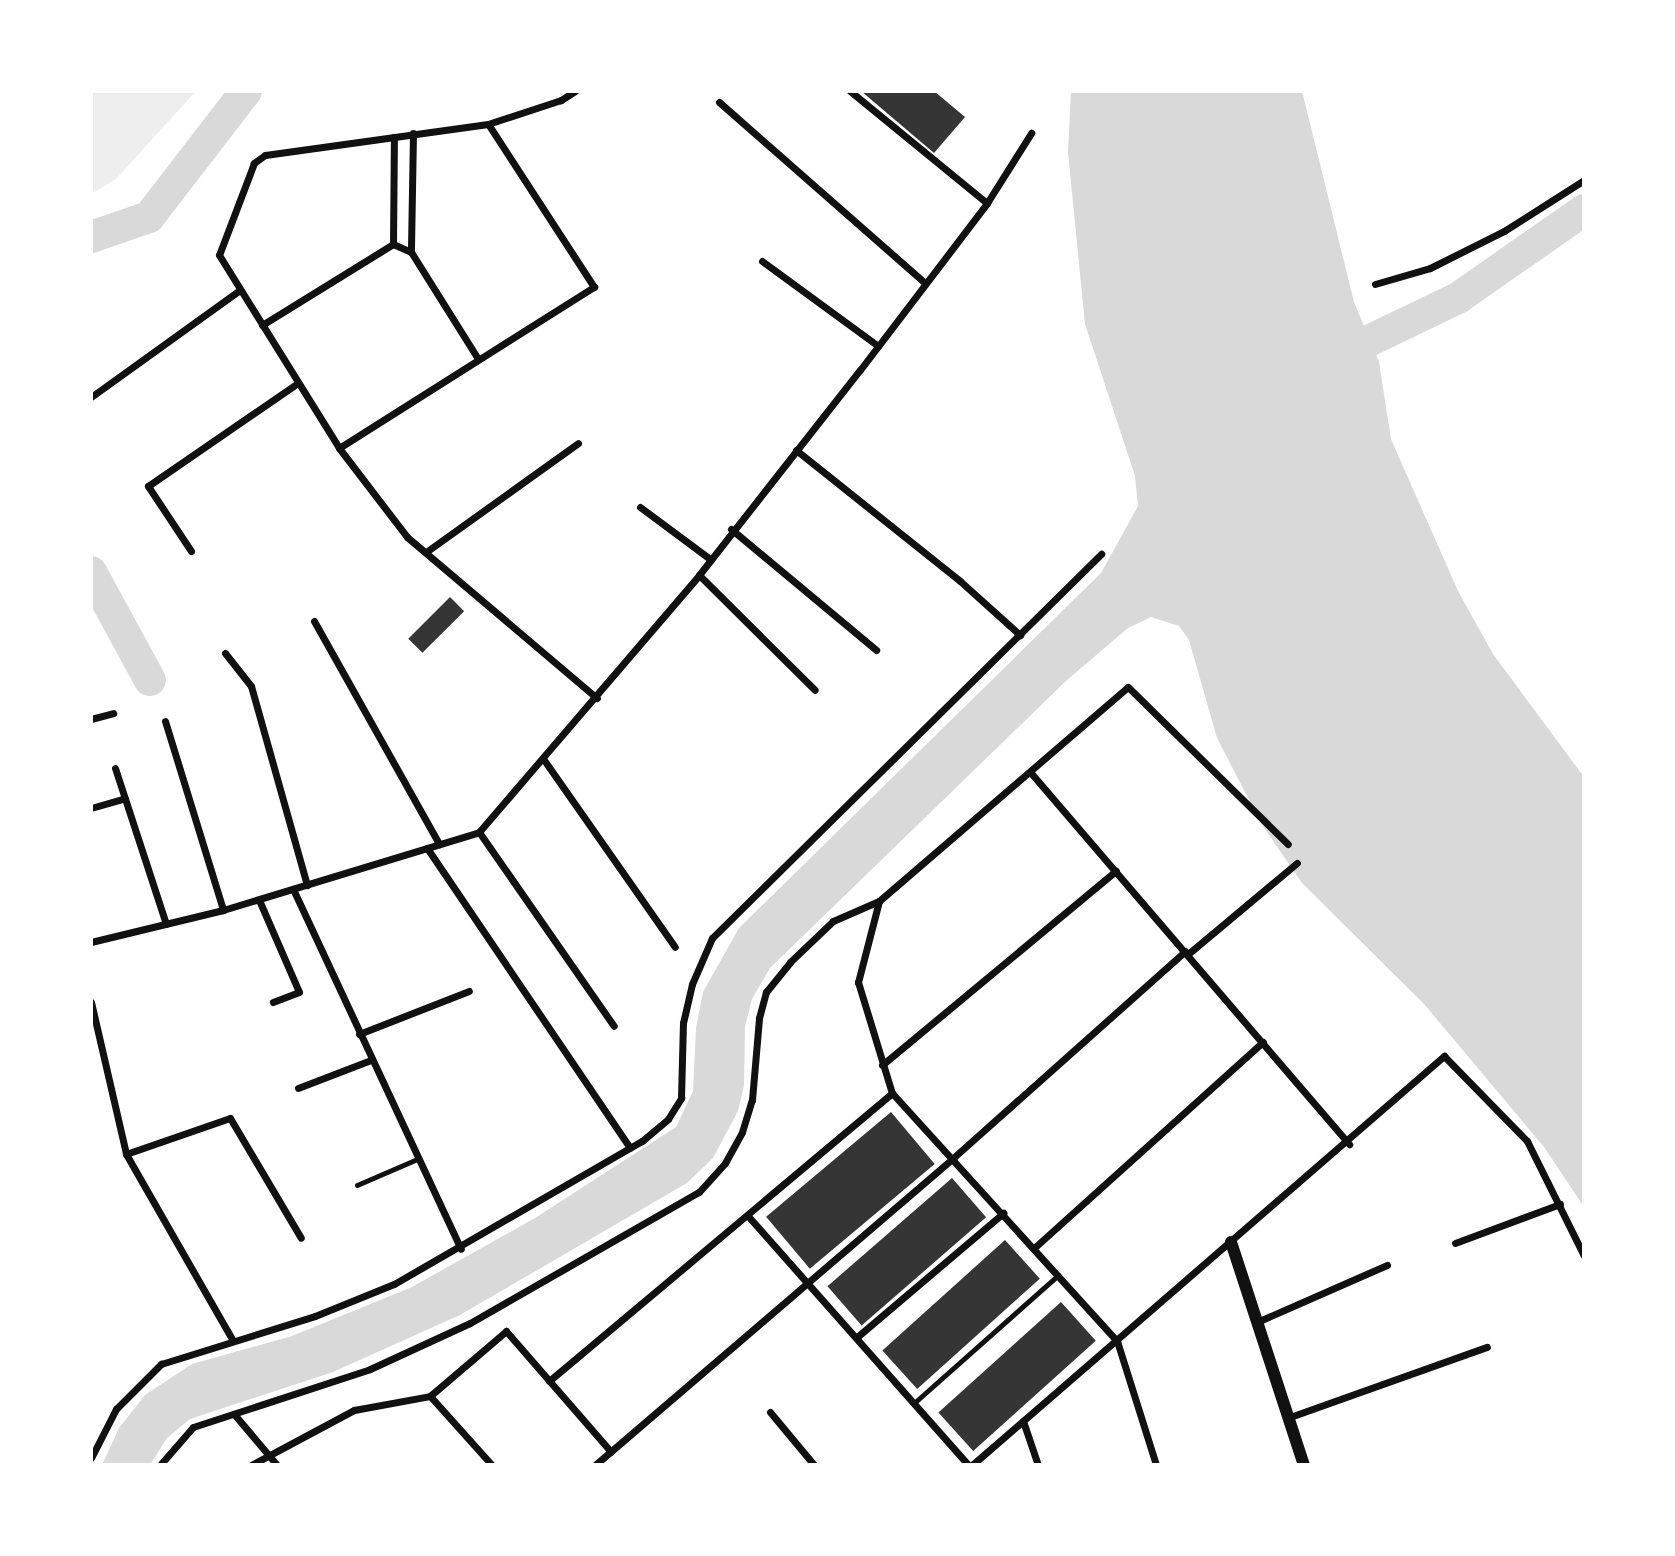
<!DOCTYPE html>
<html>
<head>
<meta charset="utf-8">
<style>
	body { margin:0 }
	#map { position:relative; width:1675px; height:1556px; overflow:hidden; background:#fff; font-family:Literata,serif }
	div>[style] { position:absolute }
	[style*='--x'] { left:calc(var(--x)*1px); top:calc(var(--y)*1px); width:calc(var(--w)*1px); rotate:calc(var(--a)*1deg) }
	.green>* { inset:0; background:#eee }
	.water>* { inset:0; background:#d9d9d9 }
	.river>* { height:32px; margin:-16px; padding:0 16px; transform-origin:16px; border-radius:16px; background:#d9d9d9 }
	.building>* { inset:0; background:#353535; transform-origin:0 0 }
	.service>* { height:5px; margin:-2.5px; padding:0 2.5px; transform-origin:2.5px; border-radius:2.5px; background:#111 }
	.minor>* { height:7px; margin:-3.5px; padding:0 3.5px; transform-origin:3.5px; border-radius:3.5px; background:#111 }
	.tertiary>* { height:12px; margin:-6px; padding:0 6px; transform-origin:6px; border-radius:6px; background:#111 }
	span { translate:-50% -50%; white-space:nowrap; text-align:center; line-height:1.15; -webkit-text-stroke:7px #fff; paint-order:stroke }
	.frame { position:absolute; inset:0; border:93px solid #fff; pointer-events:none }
</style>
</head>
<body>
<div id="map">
	<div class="green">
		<i style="clip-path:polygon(91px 91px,196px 91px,116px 179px,91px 194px)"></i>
	</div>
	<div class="water">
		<i style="clip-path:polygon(1071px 91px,1302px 91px,1354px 302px,1379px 362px,1391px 439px,1458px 591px,1493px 654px,1584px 777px,1584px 1207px,1544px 1147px,1424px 1004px,1302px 883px,1262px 825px,1217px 738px,1189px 640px,1179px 626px,1151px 617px,1128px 628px,1067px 680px,770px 968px,752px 999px,745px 1027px,744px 1086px,738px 1111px,713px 1158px,687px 1183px,460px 1315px,333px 1372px,190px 1419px,167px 1438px,150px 1465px,102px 1465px,119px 1428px,145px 1395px,192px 1364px,292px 1336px,412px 1287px,535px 1218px,676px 1127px,693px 1091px,696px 1028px,703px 992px,739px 928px,1101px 573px,1138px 506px,1135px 476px,1085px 324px,1068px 152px)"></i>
	</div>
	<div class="river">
		<i style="--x:91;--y:237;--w:61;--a:-19"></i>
		<i style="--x:149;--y:217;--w:159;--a:-52.4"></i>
		<i style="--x:1333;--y:358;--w:139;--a:-25.6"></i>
		<i style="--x:1458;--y:298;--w:154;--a:-34.9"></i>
		<i style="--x:91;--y:572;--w:123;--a:61.4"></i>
	</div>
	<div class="building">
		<i style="clip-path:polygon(861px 91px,934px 91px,965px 117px,934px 153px)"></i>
		<i style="left:450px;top:597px;width:20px;height:59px;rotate:45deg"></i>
		<i style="left:891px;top:1112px;width:68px;height:163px;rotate:50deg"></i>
		<i style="left:952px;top:1178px;width:52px;height:165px;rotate:49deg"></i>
		<i style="left:1005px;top:1240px;width:52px;height:165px;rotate:48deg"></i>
		<i style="left:1061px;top:1302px;width:52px;height:165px;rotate:48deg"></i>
	</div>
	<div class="service">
		<i style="--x:357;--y:1185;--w:65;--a:-23.4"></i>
		<i style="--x:914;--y:1403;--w:193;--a:-41.6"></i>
	</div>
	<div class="minor">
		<i style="--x:575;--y:91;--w:17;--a:147"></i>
		<i style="--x:561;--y:100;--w:77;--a:161.8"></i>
		<i style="--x:488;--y:124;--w:225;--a:172.1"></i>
		<i style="--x:265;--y:155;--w:14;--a:144"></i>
		<i style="--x:254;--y:163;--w:98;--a:110.8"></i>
		<i style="--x:219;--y:255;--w:227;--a:58.1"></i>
		<i style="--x:339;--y:448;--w:112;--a:52.6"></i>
		<i style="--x:407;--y:537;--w:249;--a:40.3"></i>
		<i style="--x:850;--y:91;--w:177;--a:39.3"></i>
		<i style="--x:719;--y:102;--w:274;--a:41.3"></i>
		<i style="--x:413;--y:133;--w:119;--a:91"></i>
		<i style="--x:411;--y:252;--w:126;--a:57.9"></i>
		<i style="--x:393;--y:244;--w:20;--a:24"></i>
		<i style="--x:762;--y:261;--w:144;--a:36.2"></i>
		<i style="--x:1375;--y:284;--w:57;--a:-16.2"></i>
		<i style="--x:1430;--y:268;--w:83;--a:-26.6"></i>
		<i style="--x:1504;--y:231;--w:95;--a:-32.5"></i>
		<i style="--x:262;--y:325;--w:154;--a:-31.7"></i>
		<i style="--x:393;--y:244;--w:107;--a:-89.5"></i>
		<i style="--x:91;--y:397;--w:183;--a:-35.7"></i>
		<i style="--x:339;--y:448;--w:302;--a:-32.3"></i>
		<i style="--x:594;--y:287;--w:194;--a:-123"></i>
		<i style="--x:796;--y:450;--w:210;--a:38.6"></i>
		<i style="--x:960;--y:581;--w:81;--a:42"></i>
		<i style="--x:640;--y:507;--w:87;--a:36.6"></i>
		<i style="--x:731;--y:529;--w:189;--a:39.8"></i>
		<i style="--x:191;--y:551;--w:78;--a:-123.5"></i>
		<i style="--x:148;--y:486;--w:182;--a:-34.5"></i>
		<i style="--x:426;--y:552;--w:187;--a:-35.6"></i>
		<i style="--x:699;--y:575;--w:163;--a:44.8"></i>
		<i style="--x:314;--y:621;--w:256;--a:60.7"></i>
		<i style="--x:225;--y:653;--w:42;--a:51.8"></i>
		<i style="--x:251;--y:686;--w:207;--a:74.3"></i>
		<i style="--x:91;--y:719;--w:23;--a:-15"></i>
		<i style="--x:165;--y:721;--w:198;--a:72.9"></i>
		<i style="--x:544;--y:760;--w:228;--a:55"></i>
		<i style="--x:115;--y:768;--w:164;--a:71.9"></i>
		<i style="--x:1031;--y:773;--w:489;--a:49.4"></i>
		<i style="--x:91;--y:808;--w:35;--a:-16"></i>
		<i style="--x:479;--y:832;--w:236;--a:55.2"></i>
		<i style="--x:427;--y:848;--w:362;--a:55.9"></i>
		<i style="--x:293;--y:889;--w:397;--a:65"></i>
		<i style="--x:259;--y:900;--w:100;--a:66.5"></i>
		<i style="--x:299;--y:992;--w:28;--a:159"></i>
		<i style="--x:879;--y:901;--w:84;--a:104.5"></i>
		<i style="--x:858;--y:982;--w:116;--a:73"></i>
		<i style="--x:892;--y:1093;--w:335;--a:47.8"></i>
		<i style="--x:1117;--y:1341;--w:130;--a:72.5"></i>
		<i style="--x:91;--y:942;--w:136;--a:-13.6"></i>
		<i style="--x:223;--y:910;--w:268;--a:-16.9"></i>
		<i style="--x:479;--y:832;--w:338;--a:-49.4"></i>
		<i style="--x:699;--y:575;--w:261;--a:-51.9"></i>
		<i style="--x:860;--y:370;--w:210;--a:-52.7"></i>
		<i style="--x:987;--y:203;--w:83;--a:-57.8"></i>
		<i style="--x:1188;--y:954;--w:142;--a:-39.9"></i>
		<i style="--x:91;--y:1002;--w:156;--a:77"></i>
		<i style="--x:126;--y:1154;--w:215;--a:60.2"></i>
		<i style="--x:359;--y:1034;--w:118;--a:-21.4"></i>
		<i style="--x:882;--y:1065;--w:304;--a:-39.7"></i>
		<i style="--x:298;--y:1088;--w:78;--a:-21"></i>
		<i style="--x:126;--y:1154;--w:110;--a:-19.1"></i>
		<i style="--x:230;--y:1118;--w:139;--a:59.4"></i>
		<i style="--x:748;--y:1216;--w:332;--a:48.5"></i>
		<i style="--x:1455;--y:1243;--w:112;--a:-20.4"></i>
		<i style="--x:1034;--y:1248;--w:308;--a:-42"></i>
		<i style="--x:1257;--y:1322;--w:142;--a:-23.7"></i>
		<i style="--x:857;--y:1337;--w:192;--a:-40.3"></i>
		<i style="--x:549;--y:1381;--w:448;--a:-40"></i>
		<i style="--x:430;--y:1396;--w:93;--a:48.1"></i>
		<i style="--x:770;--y:1412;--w:69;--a:50.3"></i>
		<i style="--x:234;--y:1414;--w:67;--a:49.9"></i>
		<i style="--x:1290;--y:1417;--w:209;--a:-19.6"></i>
		<i style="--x:1023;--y:1421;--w:46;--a:71.2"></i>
		<i style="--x:91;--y:1458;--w:55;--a:-63"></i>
		<i style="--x:116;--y:1409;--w:64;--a:-45"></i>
		<i style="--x:161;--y:1364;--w:161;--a:-17.3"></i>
		<i style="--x:315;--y:1316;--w:85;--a:-22.1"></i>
		<i style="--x:394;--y:1284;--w:286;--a:-30"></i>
		<i style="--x:642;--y:1141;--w:34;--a:-40"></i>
		<i style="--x:668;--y:1119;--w:25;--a:-58"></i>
		<i style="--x:681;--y:1098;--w:75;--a:-88.5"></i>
		<i style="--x:683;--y:1023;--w:40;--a:-77"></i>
		<i style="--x:692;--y:984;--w:50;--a:-66.5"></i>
		<i style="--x:712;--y:938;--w:547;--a:-44.63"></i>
		<i style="--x:160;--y:1465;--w:50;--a:-49"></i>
		<i style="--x:193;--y:1427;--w:186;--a:-18.1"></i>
		<i style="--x:370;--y:1369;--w:110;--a:-24.7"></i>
		<i style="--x:470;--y:1323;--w:264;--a:-29.8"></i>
		<i style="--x:699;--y:1192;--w:39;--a:-48"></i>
		<i style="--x:725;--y:1163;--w:35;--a:-61"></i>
		<i style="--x:742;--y:1132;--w:34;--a:-73"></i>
		<i style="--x:752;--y:1100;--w:82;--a:-85.1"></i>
		<i style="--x:759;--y:1018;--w:27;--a:-75"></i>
		<i style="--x:766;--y:992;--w:38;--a:-51"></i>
		<i style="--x:790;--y:962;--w:59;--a:-43.6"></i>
		<i style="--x:833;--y:921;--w:50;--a:-23.5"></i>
		<i style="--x:879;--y:901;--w:328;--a:-40.7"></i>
		<i style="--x:1128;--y:687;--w:224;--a:44.5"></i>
		<i style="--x:251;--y:1465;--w:117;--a:-28.1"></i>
		<i style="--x:354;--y:1410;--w:77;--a:-10.4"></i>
		<i style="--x:430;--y:1396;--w:100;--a:-40.5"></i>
		<i style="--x:506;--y:1331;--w:160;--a:49"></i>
		<i style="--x:595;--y:1465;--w:472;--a:-40.6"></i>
		<i style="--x:953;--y:1158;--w:311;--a:-41.7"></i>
		<i style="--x:972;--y:1465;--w:625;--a:-40.91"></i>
		<i style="--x:1444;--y:1056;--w:119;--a:45.7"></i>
		<i style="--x:1527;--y:1141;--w:128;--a:63.6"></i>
	</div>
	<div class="tertiary">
		<i style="--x:1231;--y:1242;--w:235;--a:71.9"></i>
	</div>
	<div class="frame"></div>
</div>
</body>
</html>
